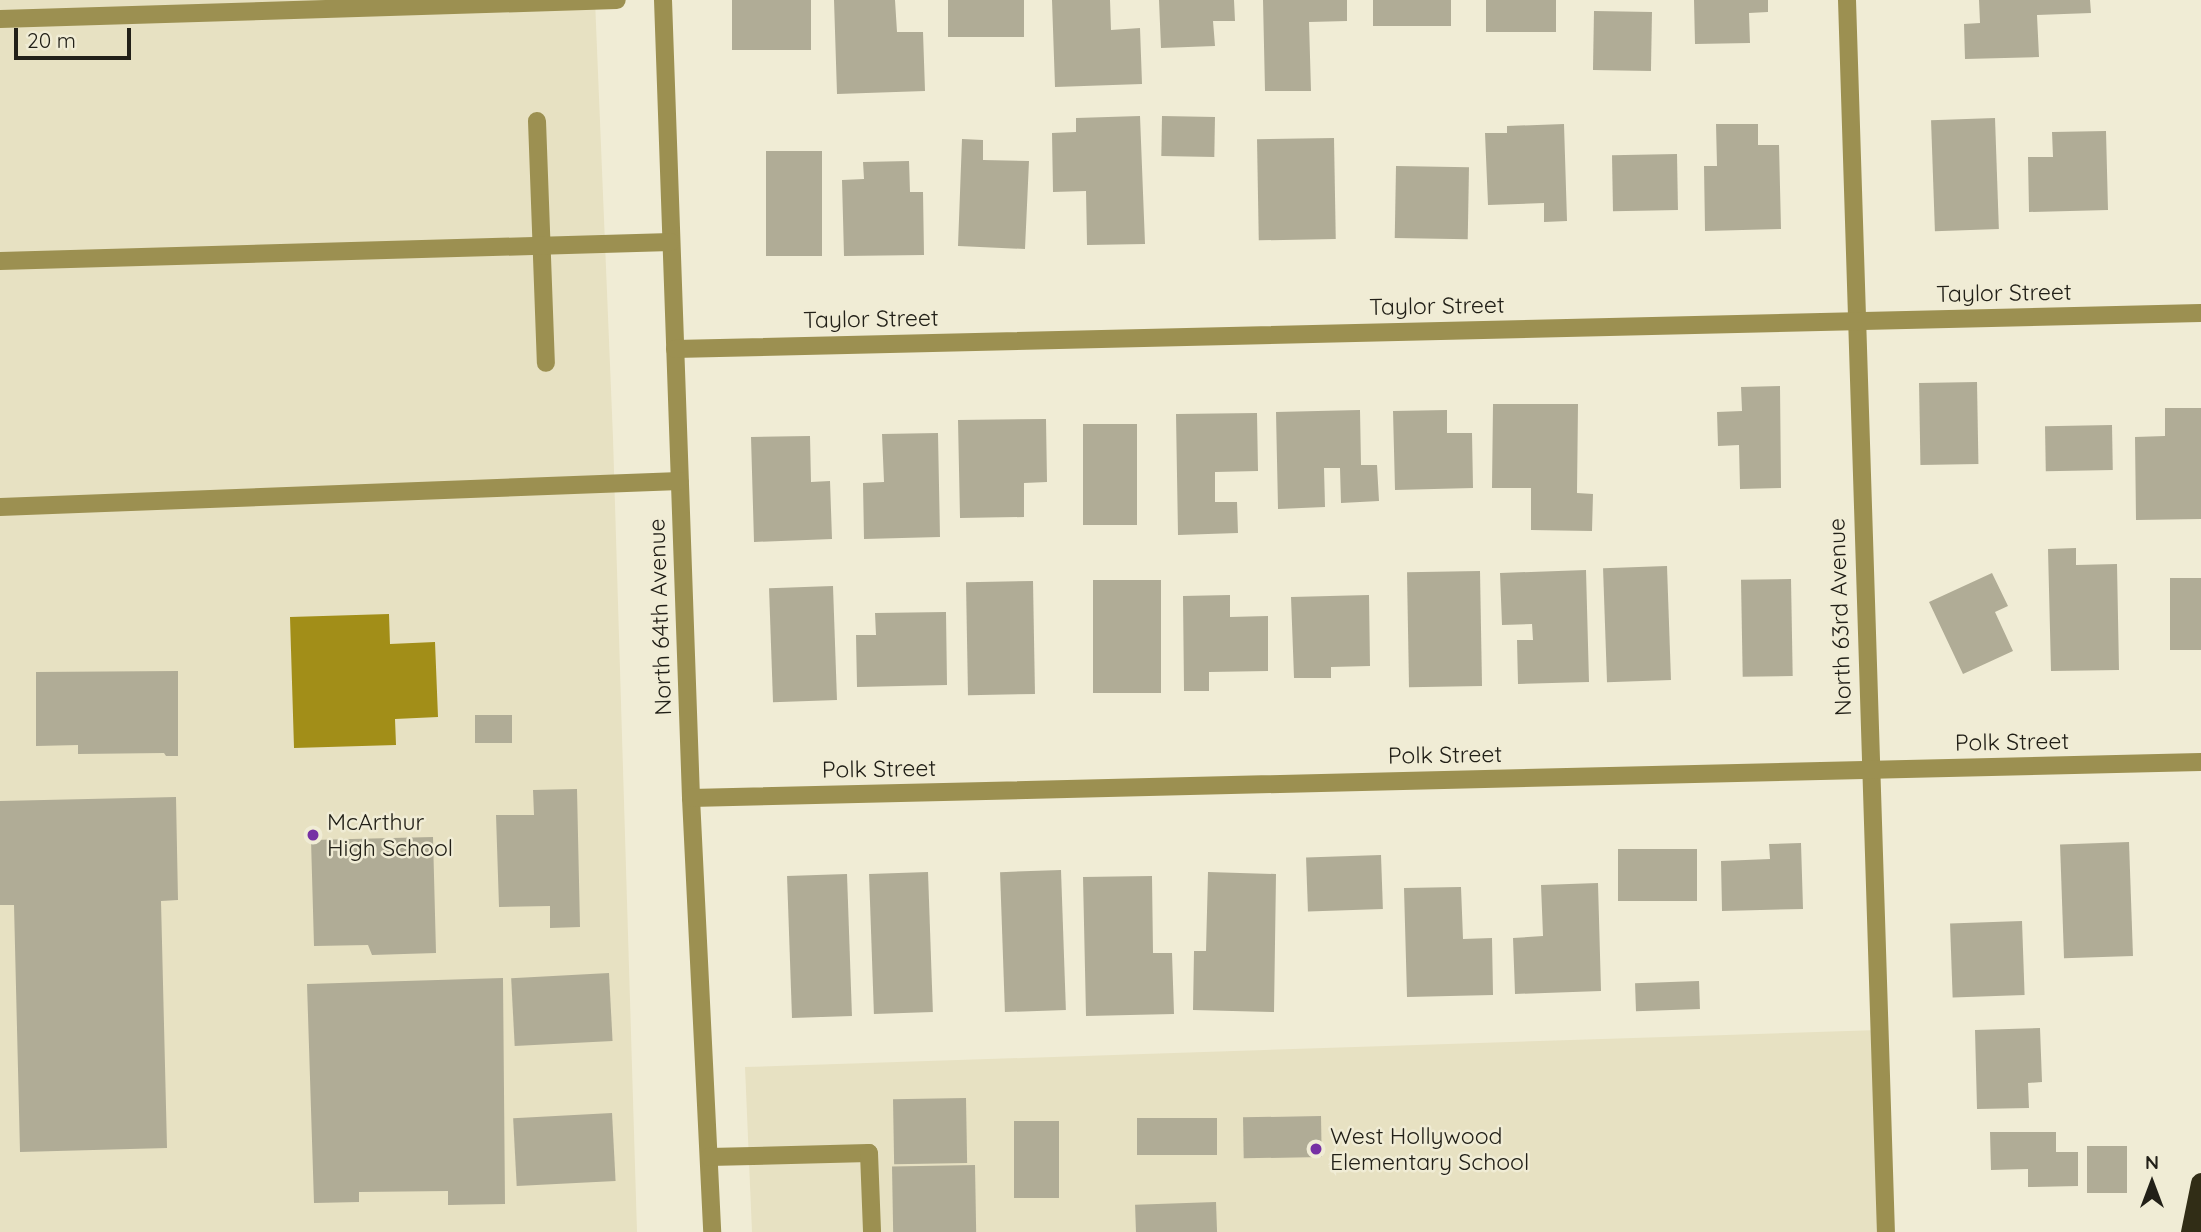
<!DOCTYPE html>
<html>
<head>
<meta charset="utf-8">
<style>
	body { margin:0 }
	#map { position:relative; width:2201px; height:1232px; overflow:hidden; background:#f0ecd5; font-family:Quicksand,sans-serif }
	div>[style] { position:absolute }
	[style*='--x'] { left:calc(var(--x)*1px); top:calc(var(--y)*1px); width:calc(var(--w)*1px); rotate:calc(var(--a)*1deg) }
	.built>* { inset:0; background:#e7e1c2 }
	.water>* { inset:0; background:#a28e18 }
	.building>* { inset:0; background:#b0ac96; transform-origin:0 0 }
	.minor>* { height:18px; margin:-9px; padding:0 9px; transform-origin:9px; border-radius:9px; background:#9c9051 }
	.highway>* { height:21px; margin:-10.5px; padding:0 10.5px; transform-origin:10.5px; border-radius:10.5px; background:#312d16 }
	.dots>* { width:19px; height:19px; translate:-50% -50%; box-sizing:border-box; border:4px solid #f0ecd5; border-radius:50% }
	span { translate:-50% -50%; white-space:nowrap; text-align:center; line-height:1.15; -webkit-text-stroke:5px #f0ecd5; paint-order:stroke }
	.street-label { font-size:23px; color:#222018 }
	.poi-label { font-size:23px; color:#222018 }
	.left { translate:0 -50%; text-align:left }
	.north { position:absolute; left:2117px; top:1148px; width:70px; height:70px; -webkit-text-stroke:5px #f0ecd5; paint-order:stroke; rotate:0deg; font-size:19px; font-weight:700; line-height:28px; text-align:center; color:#222018 }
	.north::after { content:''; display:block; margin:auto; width:24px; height:32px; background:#222018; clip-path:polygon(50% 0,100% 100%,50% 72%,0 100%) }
	.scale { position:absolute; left:14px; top:28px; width:117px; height:32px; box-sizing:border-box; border:4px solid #222018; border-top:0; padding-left:9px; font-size:21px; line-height:24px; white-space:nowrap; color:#222018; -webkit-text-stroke:5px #f0ecd5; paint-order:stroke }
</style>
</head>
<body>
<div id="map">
	<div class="built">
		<i style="clip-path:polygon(0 0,595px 0,613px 438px,637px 1232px,0 1232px)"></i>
		<i style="clip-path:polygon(1879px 1030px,1885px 1232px,752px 1232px,745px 1067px)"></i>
	</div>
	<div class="water">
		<i style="clip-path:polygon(389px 614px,390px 644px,435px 642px,438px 717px,395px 719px,396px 745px,294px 748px,290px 617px)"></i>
	</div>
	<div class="building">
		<i style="left:732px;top:0;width:79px;height:50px"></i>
		<i style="clip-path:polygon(834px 0,895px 0,897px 32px,923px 32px,925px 91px,837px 94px)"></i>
		<i style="left:948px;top:0;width:76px;height:37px"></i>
		<i style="clip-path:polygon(1052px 0,1110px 0,1111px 30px,1140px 28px,1142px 84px,1055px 87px)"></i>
		<i style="clip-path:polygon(1159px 0,1234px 0,1235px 21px,1213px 21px,1215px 46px,1161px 48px)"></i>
		<i style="clip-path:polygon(1263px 0,1347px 0,1347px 21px,1309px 22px,1311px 91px,1265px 91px)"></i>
		<i style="left:1373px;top:0;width:78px;height:26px"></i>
		<i style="left:1486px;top:0;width:70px;height:32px"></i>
		<i style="clip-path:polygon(1694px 0,1768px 0,1768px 12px,1749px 13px,1750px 43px,1695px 44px)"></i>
		<i style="clip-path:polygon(1979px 0,2090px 0,2091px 13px,2037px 15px,2039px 57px,1965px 59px,1964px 24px,1980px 23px)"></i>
		<i style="left:1594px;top:11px;width:58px;height:59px;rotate:1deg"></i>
		<i style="clip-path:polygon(1140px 116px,1145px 244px,1087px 245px,1086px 191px,1053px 192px,1052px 133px,1076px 132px,1076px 118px)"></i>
		<i style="left:1162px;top:116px;width:53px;height:40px;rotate:1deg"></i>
		<i style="left:1995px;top:118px;width:111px;height:64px;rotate:88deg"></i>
		<i style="clip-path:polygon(1564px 124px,1567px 221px,1544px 222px,1544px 203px,1488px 205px,1485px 133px,1507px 133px,1507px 126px)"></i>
		<i style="clip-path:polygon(1716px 124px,1758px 124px,1758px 145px,1779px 145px,1781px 229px,1705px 231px,1704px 166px,1717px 166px)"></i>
		<i style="clip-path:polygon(2106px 131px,2108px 210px,2029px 212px,2028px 157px,2053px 157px,2052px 132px)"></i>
		<i style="left:1334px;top:138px;width:101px;height:77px;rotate:89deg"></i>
		<i style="clip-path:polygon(962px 139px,983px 140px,983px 160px,1029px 161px,1025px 249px,958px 246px)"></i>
		<i style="left:766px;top:151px;width:56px;height:105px"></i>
		<i style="left:1677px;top:154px;width:56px;height:65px;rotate:89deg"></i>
		<i style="clip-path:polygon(909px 161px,910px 192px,923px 192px,924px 255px,844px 256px,842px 180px,864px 179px,863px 162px)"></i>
		<i style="left:1396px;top:166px;width:73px;height:72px;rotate:1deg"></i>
		<i style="left:1977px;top:382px;width:82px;height:58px;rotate:89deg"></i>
		<i style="clip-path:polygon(1780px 386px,1781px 488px,1740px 489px,1739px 445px,1718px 446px,1717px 412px,1742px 411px,1741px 387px)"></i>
		<i style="clip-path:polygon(1493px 404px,1578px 404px,1577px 493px,1593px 494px,1592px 531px,1531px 530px,1531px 488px,1492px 488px)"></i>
		<i style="clip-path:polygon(2165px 408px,2201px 408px,2201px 519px,2136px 520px,2135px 437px,2165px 436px)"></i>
		<i style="clip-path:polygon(1360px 410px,1361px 465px,1377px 465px,1379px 501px,1341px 503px,1340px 468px,1324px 468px,1325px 507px,1278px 509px,1276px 412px)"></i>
		<i style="clip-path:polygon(1447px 410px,1447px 433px,1472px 433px,1473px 488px,1395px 490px,1393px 411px)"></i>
		<i style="clip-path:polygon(1257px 413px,1258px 471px,1215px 472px,1215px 502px,1237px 502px,1238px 533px,1178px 535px,1176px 414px)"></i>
		<i style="clip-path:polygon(1046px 419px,1047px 482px,1024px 483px,1024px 517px,960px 518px,958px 420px)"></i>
		<i style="left:1083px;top:424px;width:54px;height:101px"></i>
		<i style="left:2112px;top:425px;width:45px;height:67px;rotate:89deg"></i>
		<i style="clip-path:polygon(938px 433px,940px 537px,864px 539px,863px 483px,884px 482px,882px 434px)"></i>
		<i style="clip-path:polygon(810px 436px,811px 482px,830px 481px,832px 539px,754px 542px,751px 437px)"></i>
		<i style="clip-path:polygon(2076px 548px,2076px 565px,2117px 564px,2119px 670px,2051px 671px,2048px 549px)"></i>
		<i style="left:1667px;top:566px;width:114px;height:64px;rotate:88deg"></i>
		<i style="clip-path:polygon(1586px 570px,1589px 682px,1518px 684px,1517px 640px,1533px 640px,1532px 624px,1502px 625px,1500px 573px)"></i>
		<i style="left:1480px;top:571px;width:115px;height:73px;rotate:89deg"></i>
		<i style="clip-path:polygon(1992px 573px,2008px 606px,1995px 612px,2013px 651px,1963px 674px,1929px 602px)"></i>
		<i style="left:2201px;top:578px;width:72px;height:31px;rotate:90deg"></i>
		<i style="left:1791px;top:579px;width:97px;height:50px;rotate:89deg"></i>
		<i style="left:1161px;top:580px;width:113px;height:68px;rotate:90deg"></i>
		<i style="left:1033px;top:581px;width:113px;height:67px;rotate:89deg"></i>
		<i style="left:833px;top:586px;width:114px;height:64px;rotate:88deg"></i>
		<i style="clip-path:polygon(1230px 595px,1230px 617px,1268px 616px,1268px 671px,1209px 672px,1209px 691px,1184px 691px,1183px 596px)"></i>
		<i style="clip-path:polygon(1369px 595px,1370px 666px,1331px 667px,1331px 678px,1294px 678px,1291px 597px)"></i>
		<i style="clip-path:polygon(946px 612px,947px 685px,857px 687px,856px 635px,876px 635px,875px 613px)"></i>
		<i style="clip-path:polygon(178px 671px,178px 756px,166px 756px,164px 753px,78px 754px,78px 745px,36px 746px,36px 672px)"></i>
		<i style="left:475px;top:715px;width:37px;height:28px"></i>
		<i style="clip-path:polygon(577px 789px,580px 927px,550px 928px,550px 906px,499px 907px,496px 815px,534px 815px,533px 790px)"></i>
		<i style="clip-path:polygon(176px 797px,178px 900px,161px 901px,167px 1148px,20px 1152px,14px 905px,0 905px,0 801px)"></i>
		<i style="clip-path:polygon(433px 837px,436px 953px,372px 955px,368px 945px,314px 946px,311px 840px)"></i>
		<i style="left:2129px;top:842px;width:114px;height:69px;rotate:88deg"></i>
		<i style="clip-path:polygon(1801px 843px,1803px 909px,1722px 911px,1721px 861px,1770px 859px,1769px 844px)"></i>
		<i style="left:1697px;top:849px;width:52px;height:79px;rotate:90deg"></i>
		<i style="left:1381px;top:855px;width:54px;height:75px;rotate:88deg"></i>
		<i style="left:1061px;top:870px;width:140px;height:61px;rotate:88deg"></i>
		<i style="left:928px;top:872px;width:140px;height:59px;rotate:88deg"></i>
		<i style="clip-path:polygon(1208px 872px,1276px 874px,1274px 1012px,1193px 1010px,1194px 951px,1206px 951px)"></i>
		<i style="left:847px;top:874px;width:142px;height:60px;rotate:88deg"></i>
		<i style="clip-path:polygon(1152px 876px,1153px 953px,1172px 953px,1174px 1014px,1086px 1016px,1083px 877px)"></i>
		<i style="clip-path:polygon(1598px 883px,1601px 991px,1515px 994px,1513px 938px,1543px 936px,1541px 885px)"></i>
		<i style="clip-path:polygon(1461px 887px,1463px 939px,1492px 938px,1493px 995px,1407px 997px,1404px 888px)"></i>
		<i style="left:2022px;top:921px;width:74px;height:72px;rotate:88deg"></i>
		<i style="left:609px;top:973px;width:68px;height:98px;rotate:87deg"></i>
		<i style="clip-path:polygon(503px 978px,505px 1204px,448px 1205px,448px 1191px,359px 1192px,359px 1202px,314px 1203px,307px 984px)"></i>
		<i style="left:1699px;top:981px;width:28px;height:64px;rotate:88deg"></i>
		<i style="clip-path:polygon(2040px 1028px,2042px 1082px,2028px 1083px,2029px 1108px,1977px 1109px,1975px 1030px)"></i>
		<i style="left:966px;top:1098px;width:65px;height:73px;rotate:89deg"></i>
		<i style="left:612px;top:1113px;width:68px;height:99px;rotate:87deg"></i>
		<i style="left:1321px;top:1116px;width:41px;height:78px;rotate:89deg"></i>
		<i style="left:1137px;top:1118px;width:80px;height:37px"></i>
		<i style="left:1014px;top:1121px;width:45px;height:77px"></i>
		<i style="clip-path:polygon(1990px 1132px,2056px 1132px,2056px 1152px,2078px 1152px,2078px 1186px,2028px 1187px,2028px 1169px,1991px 1170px)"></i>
		<i style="left:2087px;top:1146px;width:40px;height:47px"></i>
		<i style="left:975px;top:1165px;width:67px;height:83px;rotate:89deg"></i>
		<i style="left:1216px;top:1202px;width:30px;height:81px;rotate:88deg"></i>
	</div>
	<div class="minor">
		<i style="--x:663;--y:0;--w:798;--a:87.99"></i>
		<i style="--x:691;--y:798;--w:435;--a:87.2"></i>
		<i style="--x:1847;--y:0;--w:1233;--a:88.19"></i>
		<i style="--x:0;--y:19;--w:617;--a:-1.76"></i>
		<i style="--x:537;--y:121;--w:242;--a:87.9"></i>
		<i style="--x:0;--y:261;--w:671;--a:-1.62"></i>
		<i style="--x:675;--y:349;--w:1526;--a:-1.35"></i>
		<i style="--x:0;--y:507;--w:680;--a:-2.19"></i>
		<i style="--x:691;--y:798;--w:1510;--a:-1.37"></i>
		<i style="--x:709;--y:1157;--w:160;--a:-1.4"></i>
		<i style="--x:869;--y:1153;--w:79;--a:87.8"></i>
	</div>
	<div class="highway">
		<i style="--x:2191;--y:1232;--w:50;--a:-78.5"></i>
	</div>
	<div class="dots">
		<i style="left:313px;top:835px;background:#7630a4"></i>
		<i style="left:1316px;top:1149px;background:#7630a4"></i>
	</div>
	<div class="street-label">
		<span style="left:2004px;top:293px;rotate:-1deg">Taylor Street</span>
		<span style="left:1437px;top:306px;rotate:-1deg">Taylor Street</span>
		<span style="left:871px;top:319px;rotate:-1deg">Taylor Street</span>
		<span style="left:660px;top:617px;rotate:-92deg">North 64th Avenue</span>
		<span style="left:1840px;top:617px;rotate:-92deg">North 63rd Avenue</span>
		<span style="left:2012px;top:742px;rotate:-1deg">Polk Street</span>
		<span style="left:1445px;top:755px;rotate:-1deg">Polk Street</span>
		<span style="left:879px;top:769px;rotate:-1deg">Polk Street</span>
	</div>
	<div class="poi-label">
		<span class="left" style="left:327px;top:835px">McArthur<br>High School</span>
		<span class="left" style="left:1330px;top:1149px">West Hollywood<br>Elementary School</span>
	</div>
	<div class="north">N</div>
	<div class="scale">20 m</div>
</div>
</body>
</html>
